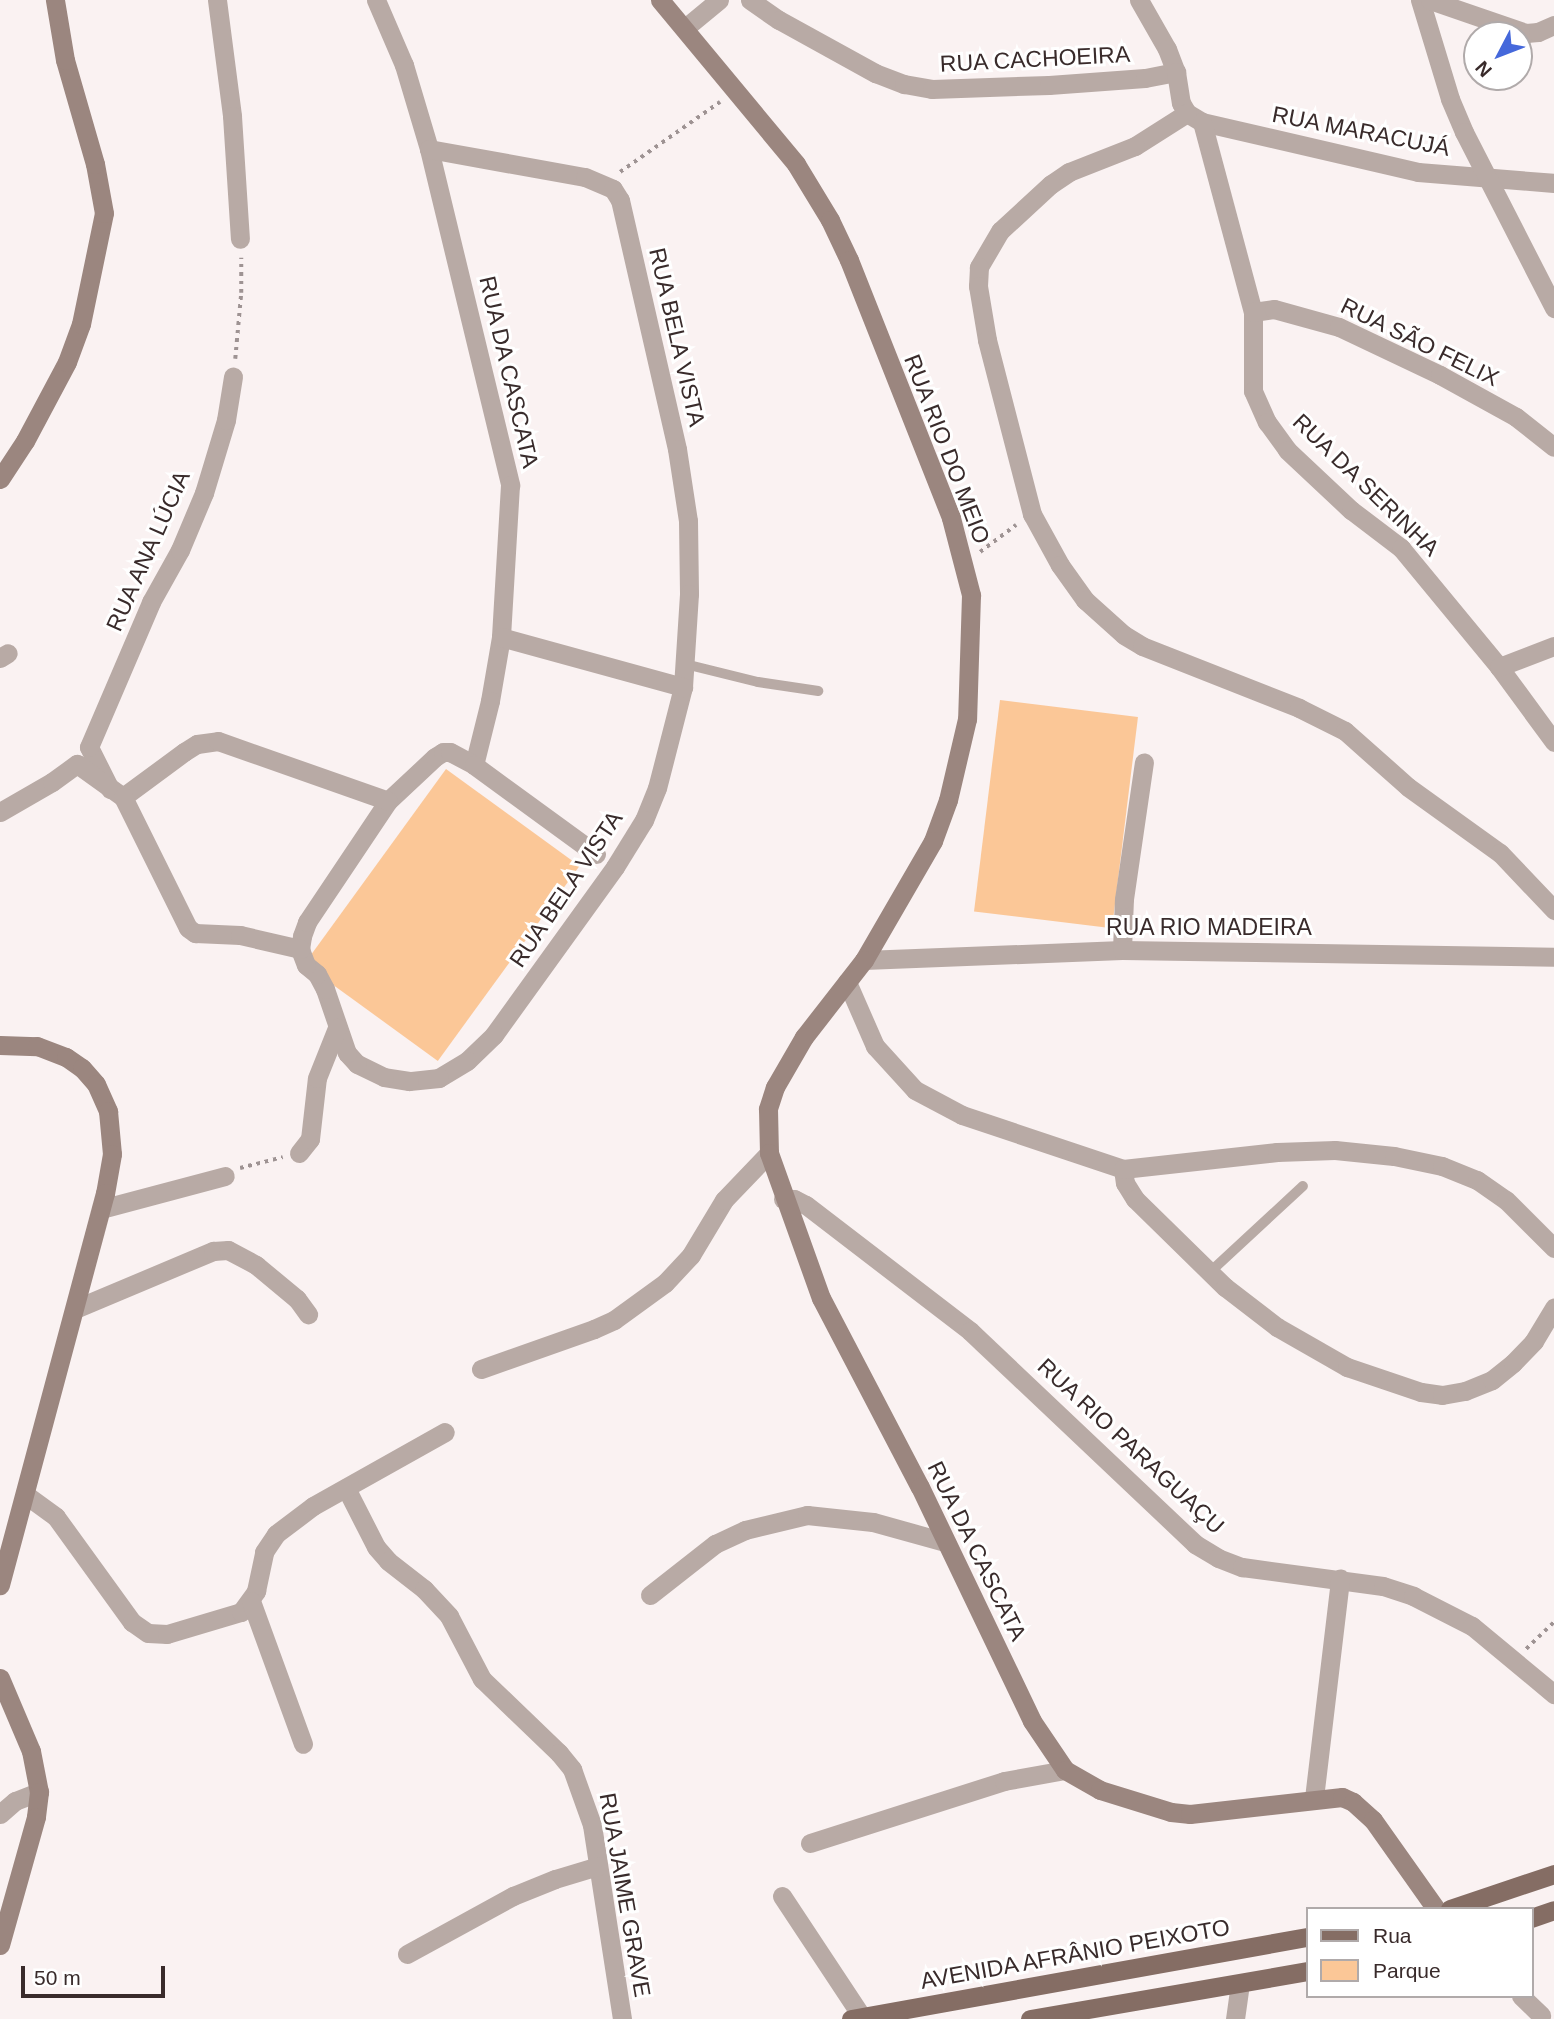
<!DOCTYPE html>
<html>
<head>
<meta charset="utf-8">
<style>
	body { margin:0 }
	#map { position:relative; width:1554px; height:2019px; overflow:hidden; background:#faf2f2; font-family:Arial,sans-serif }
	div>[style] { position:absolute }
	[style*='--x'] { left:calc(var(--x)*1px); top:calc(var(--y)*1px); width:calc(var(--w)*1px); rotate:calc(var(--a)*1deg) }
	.green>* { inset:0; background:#fbc797; transform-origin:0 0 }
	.path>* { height:3.5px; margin-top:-1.75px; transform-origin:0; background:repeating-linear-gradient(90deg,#9e9393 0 3.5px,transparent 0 8.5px) }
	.service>* { height:10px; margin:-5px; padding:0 5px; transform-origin:5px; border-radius:5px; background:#b8aaa5 }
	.minor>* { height:19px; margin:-9.5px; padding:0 9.5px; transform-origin:9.5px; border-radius:9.5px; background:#b8aaa5 }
	.secondary>* { height:19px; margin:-9.5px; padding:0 9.5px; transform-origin:9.5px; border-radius:9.5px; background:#9b867f }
	.primary>* { height:19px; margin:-9.5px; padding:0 9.5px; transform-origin:9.5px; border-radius:9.5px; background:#856d64 }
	span { translate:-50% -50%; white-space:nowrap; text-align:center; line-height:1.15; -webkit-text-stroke:6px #fff; paint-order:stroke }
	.street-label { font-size:23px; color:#392b2b }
	.legend { position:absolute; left:1306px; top:1907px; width:228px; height:91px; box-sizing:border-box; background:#fff; border:2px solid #b0aaaa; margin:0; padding:9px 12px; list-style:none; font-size:21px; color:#392b2b }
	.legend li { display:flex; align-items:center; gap:14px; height:35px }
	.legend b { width:35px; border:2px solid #b0aaaa }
	.north { position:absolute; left:1463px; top:21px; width:70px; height:70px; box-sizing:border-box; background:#fff; border:2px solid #b0aaaa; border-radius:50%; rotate:228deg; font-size:19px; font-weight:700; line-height:28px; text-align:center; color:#392b2b }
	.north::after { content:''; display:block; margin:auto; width:24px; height:32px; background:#4568db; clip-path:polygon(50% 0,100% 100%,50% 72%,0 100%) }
	.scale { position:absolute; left:21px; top:1966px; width:144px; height:32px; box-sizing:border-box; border:4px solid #392b2b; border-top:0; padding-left:9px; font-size:21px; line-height:24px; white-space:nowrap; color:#392b2b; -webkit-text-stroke:5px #fff; paint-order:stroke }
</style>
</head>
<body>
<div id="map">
	<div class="green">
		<i style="left:1000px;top:700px;width:139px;height:213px;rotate:7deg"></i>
		<i style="left:446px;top:769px;width:165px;height:241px;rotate:36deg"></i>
	</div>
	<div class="path">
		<i style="--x:620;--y:172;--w:122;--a:-35"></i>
		<i style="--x:235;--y:359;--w:66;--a:-84.8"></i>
		<i style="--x:241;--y:293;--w:35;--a:-90"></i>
		<i style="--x:980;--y:552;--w:45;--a:-36.9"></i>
		<i style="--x:240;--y:1168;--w:44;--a:-14.3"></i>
		<i style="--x:1526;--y:1649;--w:39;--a:-44"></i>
	</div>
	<div class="service">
		<i style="--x:685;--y:664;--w:75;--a:13.9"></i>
		<i style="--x:758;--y:682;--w:61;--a:8.5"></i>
		<i style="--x:1209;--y:1273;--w:128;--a:-42.8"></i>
	</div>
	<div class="minor">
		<i style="--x:217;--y:0;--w:117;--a:82.6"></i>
		<i style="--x:232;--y:116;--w:123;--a:86.3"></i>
		<i style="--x:376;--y:0;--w:71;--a:66.7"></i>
		<i style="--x:404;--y:65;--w:88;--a:73.4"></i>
		<i style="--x:429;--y:149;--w:346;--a:76.4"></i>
		<i style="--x:510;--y:485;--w:152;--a:93.4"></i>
		<i style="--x:501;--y:637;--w:65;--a:99.8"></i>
		<i style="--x:490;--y:701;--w:66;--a:104"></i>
		<i style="--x:750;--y:0;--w:35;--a:35"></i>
		<i style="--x:779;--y:20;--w:110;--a:28.9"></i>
		<i style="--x:875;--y:73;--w:31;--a:21"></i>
		<i style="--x:904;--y:84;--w:28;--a:10"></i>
		<i style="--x:932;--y:89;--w:117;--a:-2"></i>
		<i style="--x:1049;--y:85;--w:96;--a:-4.2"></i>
		<i style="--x:1145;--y:78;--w:32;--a:-11"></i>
		<i style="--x:1139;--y:0;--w:56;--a:60.3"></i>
		<i style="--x:1167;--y:49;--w:25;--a:69"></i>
		<i style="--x:1176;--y:72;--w:31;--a:81"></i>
		<i style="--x:1181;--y:103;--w:12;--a:59"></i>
		<i style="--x:1187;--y:113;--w:17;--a:31"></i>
		<i style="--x:1202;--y:122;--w:222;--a:13"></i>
		<i style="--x:1418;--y:172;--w:136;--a:4.6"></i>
		<i style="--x:1420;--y:0;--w:103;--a:73.1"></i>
		<i style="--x:1450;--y:99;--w:36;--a:67"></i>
		<i style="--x:1464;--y:132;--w:198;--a:62.9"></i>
		<i style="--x:1430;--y:0;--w:102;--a:19"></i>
		<i style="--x:1526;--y:33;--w:12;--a:-5"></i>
		<i style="--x:1538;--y:32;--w:17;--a:-24"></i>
		<i style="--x:685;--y:28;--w:44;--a:-39.5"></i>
		<i style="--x:1187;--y:113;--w:62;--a:147.6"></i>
		<i style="--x:1135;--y:146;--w:71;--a:158.5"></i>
		<i style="--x:1069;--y:172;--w:22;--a:146"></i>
		<i style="--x:1051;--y:184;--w:69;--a:137.3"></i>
		<i style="--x:1000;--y:231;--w:42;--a:120.3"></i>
		<i style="--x:979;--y:267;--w:19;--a:93"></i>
		<i style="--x:978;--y:286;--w:55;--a:80.5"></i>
		<i style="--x:987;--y:340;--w:180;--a:75.5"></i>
		<i style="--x:1032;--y:514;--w:58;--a:61.2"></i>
		<i style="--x:1060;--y:565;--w:43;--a:54.5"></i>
		<i style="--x:1085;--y:600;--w:52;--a:41.9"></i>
		<i style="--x:1124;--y:635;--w:21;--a:31"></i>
		<i style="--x:1142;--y:646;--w:169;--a:21.5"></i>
		<i style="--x:1299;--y:708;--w:51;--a:26.6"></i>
		<i style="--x:1345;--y:731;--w:84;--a:41.6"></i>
		<i style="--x:1408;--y:787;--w:113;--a:35.7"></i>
		<i style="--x:1500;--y:853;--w:79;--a:46.5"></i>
		<i style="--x:1202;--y:122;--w:197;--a:75"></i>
		<i style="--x:1253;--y:312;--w:79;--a:90"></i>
		<i style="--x:1253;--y:391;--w:34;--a:66"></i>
		<i style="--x:1267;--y:422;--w:34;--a:54"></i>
		<i style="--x:1287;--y:450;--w:88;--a:43.2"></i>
		<i style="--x:1351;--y:510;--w:63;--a:37.2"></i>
		<i style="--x:1401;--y:548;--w:154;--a:50.5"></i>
		<i style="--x:1499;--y:667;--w:93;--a:53.7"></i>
		<i style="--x:429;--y:149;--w:158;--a:10.2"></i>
		<i style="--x:585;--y:177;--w:30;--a:23"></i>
		<i style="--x:613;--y:189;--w:13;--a:58"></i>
		<i style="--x:620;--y:200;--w:255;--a:77.1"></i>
		<i style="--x:677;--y:449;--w:73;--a:81.3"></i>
		<i style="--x:688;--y:521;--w:73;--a:89.2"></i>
		<i style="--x:689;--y:594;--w:93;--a:93.7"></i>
		<i style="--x:683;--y:687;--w:104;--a:104.4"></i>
		<i style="--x:657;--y:788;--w:35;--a:112"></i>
		<i style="--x:644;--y:820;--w:55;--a:121.7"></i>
		<i style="--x:615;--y:867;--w:207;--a:125.8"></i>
		<i style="--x:494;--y:1035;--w:37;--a:136"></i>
		<i style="--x:467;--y:1061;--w:33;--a:149"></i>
		<i style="--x:439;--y:1078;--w:30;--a:174"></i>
		<i style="--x:409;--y:1081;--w:25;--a:-171"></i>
		<i style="--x:384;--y:1077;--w:30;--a:-154"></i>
		<i style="--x:357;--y:1064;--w:15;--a:-132"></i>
		<i style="--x:347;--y:1053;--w:68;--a:-109"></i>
		<i style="--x:325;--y:989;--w:17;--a:-118"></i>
		<i style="--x:317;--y:974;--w:14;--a:-141"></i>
		<i style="--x:306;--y:965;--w:17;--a:-111"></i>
		<i style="--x:300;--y:949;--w:13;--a:-81"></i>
		<i style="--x:302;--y:936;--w:15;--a:-70"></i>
		<i style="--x:307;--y:922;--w:146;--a:-56.2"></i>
		<i style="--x:388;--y:801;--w:64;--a:-43.1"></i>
		<i style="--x:435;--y:757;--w:9;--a:-32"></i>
		<i style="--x:443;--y:752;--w:7;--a:0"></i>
		<i style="--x:450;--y:752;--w:27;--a:28"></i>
		<i style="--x:474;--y:765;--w:151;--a:36.1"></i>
		<i style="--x:1253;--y:312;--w:21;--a:-8"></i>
		<i style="--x:1274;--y:309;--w:67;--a:15.5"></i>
		<i style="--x:1339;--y:327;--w:112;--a:25.4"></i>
		<i style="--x:1440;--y:375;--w:87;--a:28.9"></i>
		<i style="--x:1516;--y:417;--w:48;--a:38.3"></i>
		<i style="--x:501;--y:637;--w:189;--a:15.4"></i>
		<i style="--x:0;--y:658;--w:9;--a:-32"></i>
		<i style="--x:1499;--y:667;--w:59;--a:-20.9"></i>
		<i style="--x:110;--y:789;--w:47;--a:-116.6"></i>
		<i style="--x:89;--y:747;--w:158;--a:-66.8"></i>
		<i style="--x:151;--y:602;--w:60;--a:-60.9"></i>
		<i style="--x:180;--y:550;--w:62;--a:-67.2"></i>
		<i style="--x:204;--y:493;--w:76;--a:-73.2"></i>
		<i style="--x:226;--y:420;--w:44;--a:-80.8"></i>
		<i style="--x:123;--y:797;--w:76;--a:-36.4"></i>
		<i style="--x:184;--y:752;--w:15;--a:-32"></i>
		<i style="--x:197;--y:744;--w:21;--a:-8"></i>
		<i style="--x:218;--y:741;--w:180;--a:19.4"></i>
		<i style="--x:0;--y:812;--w:60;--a:-30"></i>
		<i style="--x:52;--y:782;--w:31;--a:-36"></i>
		<i style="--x:77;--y:764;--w:57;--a:35.7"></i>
		<i style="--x:123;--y:797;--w:146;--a:63.6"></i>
		<i style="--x:188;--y:928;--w:9;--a:36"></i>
		<i style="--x:195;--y:933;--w:45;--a:2.5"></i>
		<i style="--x:240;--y:935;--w:62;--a:13.1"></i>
		<i style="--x:1122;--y:950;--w:51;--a:-87.8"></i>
		<i style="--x:1124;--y:899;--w:138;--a:-81.7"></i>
		<i style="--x:864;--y:960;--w:258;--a:-2.2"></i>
		<i style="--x:1122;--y:950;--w:432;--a:0.9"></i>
		<i style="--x:847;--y:982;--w:70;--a:66.4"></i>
		<i style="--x:875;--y:1046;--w:59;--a:47.7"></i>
		<i style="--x:915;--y:1090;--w:53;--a:28"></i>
		<i style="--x:962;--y:1115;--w:170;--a:18.5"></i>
		<i style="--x:1123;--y:1169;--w:14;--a:82"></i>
		<i style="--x:1125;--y:1183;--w:19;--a:58"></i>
		<i style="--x:1135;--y:1199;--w:126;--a:44.4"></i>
		<i style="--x:1225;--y:1287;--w:66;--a:37.6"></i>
		<i style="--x:1277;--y:1327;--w:81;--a:29.7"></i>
		<i style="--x:1347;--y:1367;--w:78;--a:18.7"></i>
		<i style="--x:1421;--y:1392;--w:21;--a:8"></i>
		<i style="--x:1442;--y:1395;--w:23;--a:-10"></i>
		<i style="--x:1465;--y:1391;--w:29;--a:-22"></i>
		<i style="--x:1492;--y:1380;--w:27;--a:-39"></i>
		<i style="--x:1513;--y:1363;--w:30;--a:-46"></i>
		<i style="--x:1534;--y:1341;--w:39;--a:-59"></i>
		<i style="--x:299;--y:1153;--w:18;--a:-52"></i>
		<i style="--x:310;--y:1139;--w:61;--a:-83.5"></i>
		<i style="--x:317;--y:1078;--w:54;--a:-68.2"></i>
		<i style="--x:1123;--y:1169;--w:155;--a:-6.3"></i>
		<i style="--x:1277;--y:1152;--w:58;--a:-2"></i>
		<i style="--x:1335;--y:1150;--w:59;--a:5.8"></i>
		<i style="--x:1394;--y:1156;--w:49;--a:11.8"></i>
		<i style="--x:1442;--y:1166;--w:38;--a:22"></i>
		<i style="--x:1477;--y:1180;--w:35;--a:35"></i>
		<i style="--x:1506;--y:1200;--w:68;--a:45"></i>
		<i style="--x:783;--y:1199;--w:11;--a:0"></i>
		<i style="--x:794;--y:1199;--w:13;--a:27"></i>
		<i style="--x:806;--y:1205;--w:207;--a:37.5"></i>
		<i style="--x:970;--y:1331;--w:310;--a:43.4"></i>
		<i style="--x:1195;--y:1544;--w:27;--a:31"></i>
		<i style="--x:1218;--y:1558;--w:26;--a:21"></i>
		<i style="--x:1242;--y:1567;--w:142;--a:7.7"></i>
		<i style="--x:1383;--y:1586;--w:32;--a:18"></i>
		<i style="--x:1413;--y:1596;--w:66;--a:27"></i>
		<i style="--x:1472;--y:1626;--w:107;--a:39.7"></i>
		<i style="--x:101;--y:1209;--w:128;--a:-14.9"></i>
		<i style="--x:75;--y:1309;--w:150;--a:-22.8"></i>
		<i style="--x:213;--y:1251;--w:15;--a:-4"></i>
		<i style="--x:228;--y:1250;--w:32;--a:28"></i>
		<i style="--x:256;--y:1265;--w:53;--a:39.7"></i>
		<i style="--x:297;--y:1299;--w:19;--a:54"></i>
		<i style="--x:481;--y:1369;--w:120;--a:-19.5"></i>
		<i style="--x:594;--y:1329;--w:22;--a:-24"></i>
		<i style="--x:614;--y:1320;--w:63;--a:-36"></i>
		<i style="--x:665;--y:1283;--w:38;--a:-47"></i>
		<i style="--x:691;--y:1255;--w:64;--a:-59"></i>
		<i style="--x:724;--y:1200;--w:65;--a:-46.2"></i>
		<i style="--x:346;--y:1488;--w:66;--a:63"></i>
		<i style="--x:376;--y:1547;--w:18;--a:49"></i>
		<i style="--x:388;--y:1561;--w:46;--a:37.9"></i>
		<i style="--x:424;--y:1589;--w:37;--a:47"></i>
		<i style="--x:449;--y:1616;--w:71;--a:62.4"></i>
		<i style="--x:482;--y:1679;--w:107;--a:43.9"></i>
		<i style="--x:559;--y:1753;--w:21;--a:51"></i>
		<i style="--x:572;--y:1769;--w:59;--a:70.3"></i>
		<i style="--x:592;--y:1825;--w:196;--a:81.2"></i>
		<i style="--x:26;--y:1495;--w:37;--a:36"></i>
		<i style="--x:56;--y:1517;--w:130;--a:54.1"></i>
		<i style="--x:132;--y:1622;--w:19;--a:35"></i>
		<i style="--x:148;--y:1633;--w:19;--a:3"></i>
		<i style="--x:167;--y:1634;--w:77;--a:-16.6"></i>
		<i style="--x:241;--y:1612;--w:26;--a:-54"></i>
		<i style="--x:256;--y:1591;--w:40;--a:-78"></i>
		<i style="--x:264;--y:1552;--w:22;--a:-56"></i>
		<i style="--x:276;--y:1534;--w:46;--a:-37.1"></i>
		<i style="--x:313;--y:1506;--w:151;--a:-29.3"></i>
		<i style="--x:650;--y:1595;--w:83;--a:-38.1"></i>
		<i style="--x:715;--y:1544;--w:33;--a:-25"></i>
		<i style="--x:745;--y:1530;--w:64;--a:-13.6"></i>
		<i style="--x:807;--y:1515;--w:66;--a:6.1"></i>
		<i style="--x:873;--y:1522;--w:75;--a:15.5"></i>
		<i style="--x:251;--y:1601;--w:152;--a:70"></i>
		<i style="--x:1314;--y:1798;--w:221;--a:-83.2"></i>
		<i style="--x:0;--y:1814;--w:20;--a:-41"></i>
		<i style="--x:15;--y:1801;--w:26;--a:-21"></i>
		<i style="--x:810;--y:1843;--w:204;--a:-17.7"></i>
		<i style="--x:1004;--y:1781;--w:62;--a:-10.2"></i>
		<i style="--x:782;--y:1896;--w:145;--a:56.5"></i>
		<i style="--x:407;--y:1954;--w:121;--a:-28.7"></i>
		<i style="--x:513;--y:1896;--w:45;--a:-22"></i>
		<i style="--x:555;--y:1879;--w:45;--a:-16.8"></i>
		<i style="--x:1521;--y:1996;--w:28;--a:44"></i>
		<i style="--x:1235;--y:2019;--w:34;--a:-82"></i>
	</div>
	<div class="secondary">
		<i style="--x:660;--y:0;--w:213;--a:50.3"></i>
		<i style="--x:796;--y:164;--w:66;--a:58.7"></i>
		<i style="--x:830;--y:220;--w:44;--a:64.6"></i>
		<i style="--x:849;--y:260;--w:277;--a:68.4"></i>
		<i style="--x:951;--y:518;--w:80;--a:75.4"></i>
		<i style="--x:971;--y:595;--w:124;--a:91.8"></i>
		<i style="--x:967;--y:719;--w:83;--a:103.2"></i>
		<i style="--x:948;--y:800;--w:44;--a:110.1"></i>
		<i style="--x:933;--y:841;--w:138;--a:120.1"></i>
		<i style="--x:864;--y:960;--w:98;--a:127.9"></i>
		<i style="--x:804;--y:1037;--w:58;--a:120.1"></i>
		<i style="--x:775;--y:1087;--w:23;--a:108"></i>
		<i style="--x:768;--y:1109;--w:44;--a:88.7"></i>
		<i style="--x:769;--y:1153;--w:154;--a:70.3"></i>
		<i style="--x:821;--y:1298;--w:213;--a:62.4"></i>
		<i style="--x:920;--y:1487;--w:259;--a:64.4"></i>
		<i style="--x:1032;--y:1721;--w:59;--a:56"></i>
		<i style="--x:1065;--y:1770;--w:40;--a:29.7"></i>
		<i style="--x:1100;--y:1790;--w:74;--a:17.2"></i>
		<i style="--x:1171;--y:1812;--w:19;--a:6"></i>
		<i style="--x:1190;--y:1814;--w:153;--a:-6.4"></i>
		<i style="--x:1342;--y:1797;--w:12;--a:24"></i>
		<i style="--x:1353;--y:1802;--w:27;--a:42"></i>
		<i style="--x:1373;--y:1820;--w:109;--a:54.7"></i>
		<i style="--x:0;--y:479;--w:45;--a:-56.7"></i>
		<i style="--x:25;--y:441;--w:89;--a:-62"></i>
		<i style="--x:67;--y:362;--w:40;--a:-69.8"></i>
		<i style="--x:81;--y:324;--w:113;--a:-78.3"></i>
		<i style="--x:104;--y:213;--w:50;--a:-100.4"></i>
		<i style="--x:95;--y:164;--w:108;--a:-106.1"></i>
		<i style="--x:65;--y:60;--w:61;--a:-99.5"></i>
		<i style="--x:0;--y:1045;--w:37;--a:2"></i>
		<i style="--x:37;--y:1046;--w:31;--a:21"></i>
		<i style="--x:66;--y:1057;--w:19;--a:35"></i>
		<i style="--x:82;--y:1068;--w:21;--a:49"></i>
		<i style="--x:96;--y:1084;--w:30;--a:66"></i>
		<i style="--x:108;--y:1111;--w:43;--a:84.7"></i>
		<i style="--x:112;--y:1154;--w:40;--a:100"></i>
		<i style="--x:105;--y:1193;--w:406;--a:105"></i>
		<i style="--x:0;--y:1678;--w:79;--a:67"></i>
		<i style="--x:31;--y:1751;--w:42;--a:79"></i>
		<i style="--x:39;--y:1792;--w:25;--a:97"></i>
		<i style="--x:36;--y:1817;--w:133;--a:105.7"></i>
	</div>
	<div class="primary">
		<i style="--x:1450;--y:1909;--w:110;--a:-18.6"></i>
		<i style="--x:1531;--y:1918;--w:24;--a:-19"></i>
		<i style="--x:851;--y:2019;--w:463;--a:-10.2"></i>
		<i style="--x:1030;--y:2019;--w:281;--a:-9.8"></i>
	</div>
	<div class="street-label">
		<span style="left:1035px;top:59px;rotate:-3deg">RUA CACHOEIRA</span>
		<span style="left:1361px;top:131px;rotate:11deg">RUA MARACUJÁ</span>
		<span style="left:677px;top:337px;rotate:77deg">RUA BELA VISTA</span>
		<span style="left:1420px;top:342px;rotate:26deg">RUA SÃO FELIX</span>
		<span style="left:509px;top:372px;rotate:77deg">RUA DA CASCATA</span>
		<span style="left:947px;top:449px;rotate:69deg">RUA RIO DO MEIO</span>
		<span style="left:1366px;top:485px;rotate:44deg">RUA DA SERINHA</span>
		<span style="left:148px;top:551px;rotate:-66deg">RUA ANA LÚCIA</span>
		<span style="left:566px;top:889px;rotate:-56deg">RUA BELA VISTA</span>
		<span style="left:1209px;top:927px">RUA RIO MADEIRA</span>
		<span style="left:1131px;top:1446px;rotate:43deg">RUA RIO PARAGUAÇU</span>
		<span style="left:977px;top:1551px;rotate:64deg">RUA DA CASCATA</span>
		<span style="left:625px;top:1895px;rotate:80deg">RUA JAIME GRAVE</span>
		<span style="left:1075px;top:1954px;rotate:-10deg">AVENIDA AFRÂNIO PEIXOTO</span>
	</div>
	<ul class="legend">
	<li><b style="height:9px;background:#856d64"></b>Rua</li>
	<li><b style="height:19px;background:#fbc797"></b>Parque</li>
	</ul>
	<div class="north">N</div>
	<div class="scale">50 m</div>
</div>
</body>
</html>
